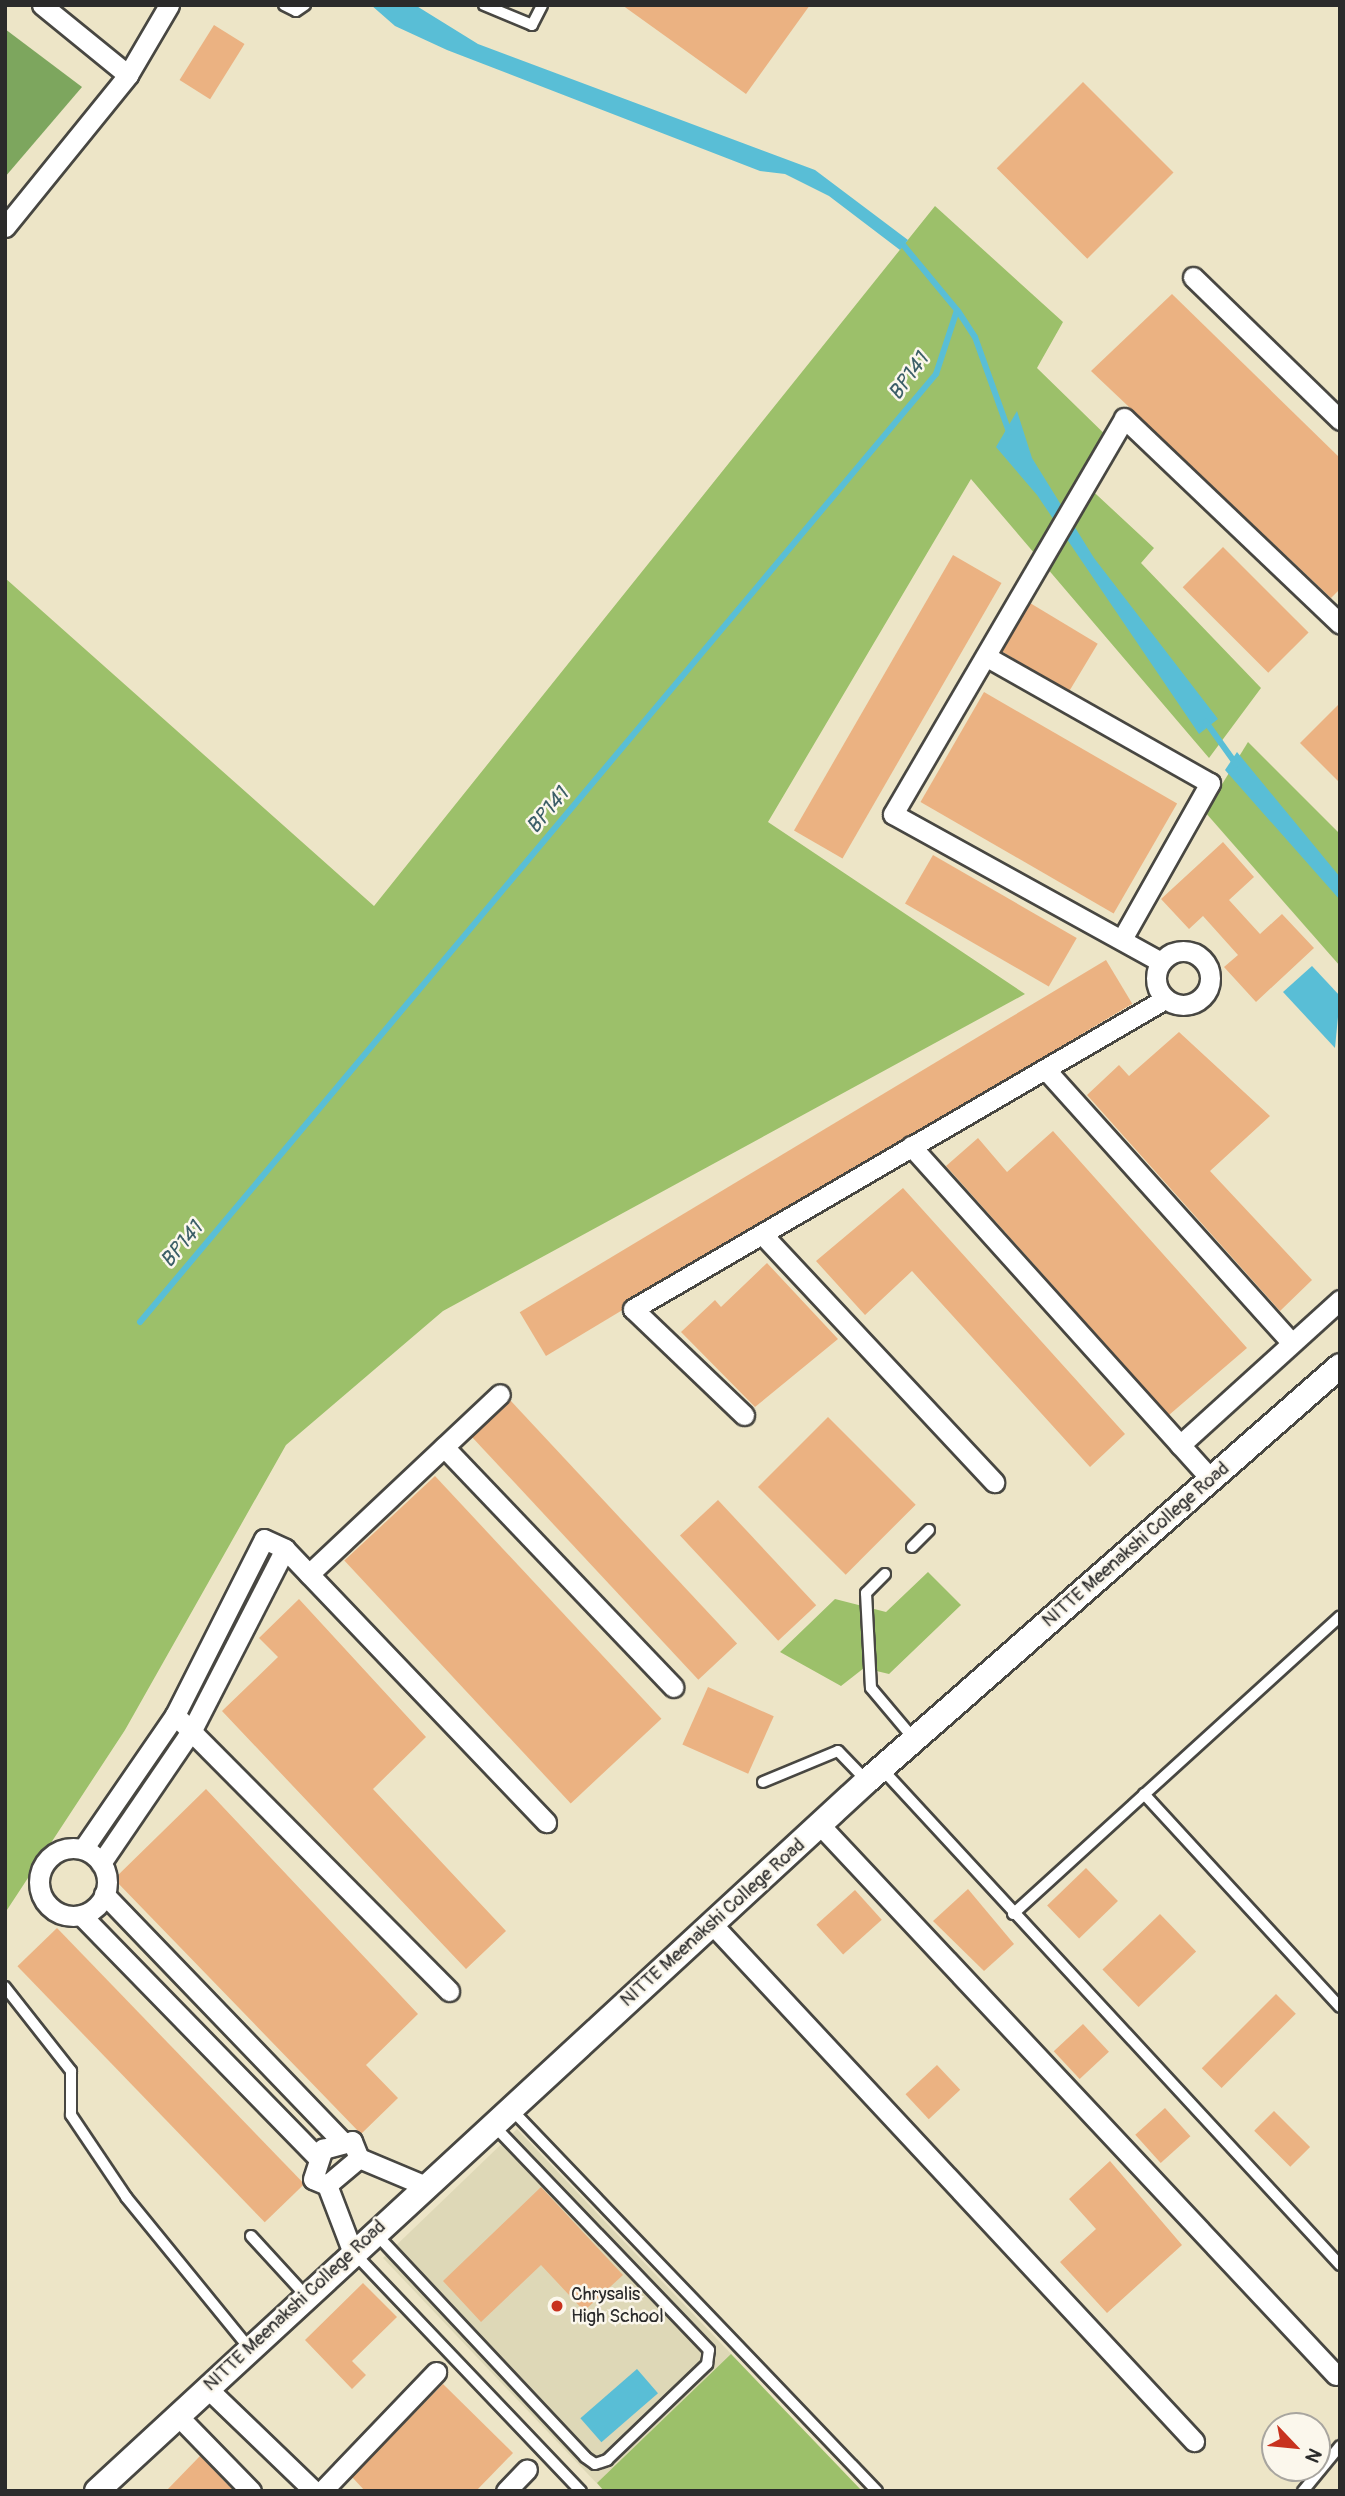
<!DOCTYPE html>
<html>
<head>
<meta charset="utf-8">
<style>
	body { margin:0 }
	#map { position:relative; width:1345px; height:2496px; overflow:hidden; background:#ede5c7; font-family:Pangolin,sans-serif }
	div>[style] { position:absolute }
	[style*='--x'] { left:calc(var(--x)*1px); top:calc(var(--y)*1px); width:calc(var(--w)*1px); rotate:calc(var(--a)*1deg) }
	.built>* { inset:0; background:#ded8b7 }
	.green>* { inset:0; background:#9cc06a }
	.forest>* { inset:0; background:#7da65e }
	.water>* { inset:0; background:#59bed6; transform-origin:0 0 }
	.stream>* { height:6px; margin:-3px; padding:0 3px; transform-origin:3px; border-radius:3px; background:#59bed6 }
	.building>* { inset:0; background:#ebb282; transform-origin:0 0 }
	.roads { filter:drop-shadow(2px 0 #484742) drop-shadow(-2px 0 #484742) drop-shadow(0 2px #484742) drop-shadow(0 -2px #484742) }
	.service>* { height:10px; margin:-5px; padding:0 5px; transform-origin:5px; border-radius:5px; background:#fff }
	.minor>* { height:19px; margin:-9.5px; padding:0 9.5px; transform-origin:9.5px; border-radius:9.5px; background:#fff }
	.minor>.ring { margin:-9.5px; padding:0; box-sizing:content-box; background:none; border:19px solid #fff; border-radius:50% }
	.tertiary>* { height:24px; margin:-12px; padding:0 12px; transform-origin:12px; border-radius:12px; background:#fff }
	.dots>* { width:19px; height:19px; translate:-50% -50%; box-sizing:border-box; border:4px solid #fbf7ec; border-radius:50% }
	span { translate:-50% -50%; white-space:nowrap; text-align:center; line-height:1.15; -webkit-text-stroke:5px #fbf7ec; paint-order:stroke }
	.street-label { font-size:19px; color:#2b2b2b }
	.poi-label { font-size:19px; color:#2b2b2b }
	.left { translate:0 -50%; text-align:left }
	.water-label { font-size:21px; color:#3b5e67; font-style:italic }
	.frame { position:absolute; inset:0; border:7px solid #2b2b2b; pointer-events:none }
	.north { position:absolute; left:1261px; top:2412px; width:70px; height:70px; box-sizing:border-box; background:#fbf7ec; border:2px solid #a8a59f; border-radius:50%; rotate:116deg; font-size:19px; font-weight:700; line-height:28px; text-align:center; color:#2b2b2b }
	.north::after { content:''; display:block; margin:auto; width:24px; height:32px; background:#c8321e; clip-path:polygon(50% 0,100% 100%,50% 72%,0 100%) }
</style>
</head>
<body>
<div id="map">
	<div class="built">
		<i style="clip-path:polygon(517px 2129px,795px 2421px,604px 2491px,383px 2258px)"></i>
	</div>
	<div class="green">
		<i style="clip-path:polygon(935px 206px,1063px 322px,1037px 368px,1119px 448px,1083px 482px,1154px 548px,1141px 563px,1261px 688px,1209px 758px,971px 479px,768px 822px,1025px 994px,443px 1311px,286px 1445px,125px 1730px,5px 1913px,5px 578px,374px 906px)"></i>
		<i style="clip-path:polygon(1248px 742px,1340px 834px,1340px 966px,1205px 812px)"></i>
		<i style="clip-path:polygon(928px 1572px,961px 1605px,889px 1674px,864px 1668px,841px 1686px,780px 1652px,835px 1599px,886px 1612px)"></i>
		<i style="clip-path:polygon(731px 2354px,795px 2421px,862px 2491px,604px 2491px,597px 2483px)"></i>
	</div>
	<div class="forest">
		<i style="clip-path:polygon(5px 29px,82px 87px,5px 177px)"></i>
	</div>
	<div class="water">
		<i style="clip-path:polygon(371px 5px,415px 5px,478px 44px,815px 170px,908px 240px,900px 250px,829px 196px,785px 174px,760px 171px,447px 50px,395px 26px)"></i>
		<i style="clip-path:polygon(1017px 411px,1032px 458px,1094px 558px,1218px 719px,1199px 734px,1037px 495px,996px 447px)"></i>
		<i style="clip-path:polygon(1237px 752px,1340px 877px,1340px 900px,1225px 770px)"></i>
		<i style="clip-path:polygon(1312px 966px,1340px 996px,1335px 1048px,1283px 992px)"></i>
		<i style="left:637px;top:2369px;width:32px;height:75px;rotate:49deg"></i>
	</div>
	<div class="stream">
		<i style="--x:958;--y:311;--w:31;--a:57"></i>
		<i style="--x:975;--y:337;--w:101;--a:70.3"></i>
		<i style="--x:1206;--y:722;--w:52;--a:54.5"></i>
		<i style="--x:140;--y:1322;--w:1238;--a:-49.98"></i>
		<i style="--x:936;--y:374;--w:67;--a:-71.8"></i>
		<i style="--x:957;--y:310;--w:91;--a:-129.6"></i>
	</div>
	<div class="building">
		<i style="clip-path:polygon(622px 5px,810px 5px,746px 94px)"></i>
		<i style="left:214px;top:25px;width:36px;height:65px;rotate:32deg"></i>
		<i style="left:1083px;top:82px;width:128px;height:122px;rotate:45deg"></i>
		<i style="clip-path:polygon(1172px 294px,1340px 458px,1340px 589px,1331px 598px,1091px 371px)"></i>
		<i style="left:1223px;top:547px;width:121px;height:57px;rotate:45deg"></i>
		<i style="left:953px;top:555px;width:56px;height:318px;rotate:30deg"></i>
		<i style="left:1030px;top:603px;width:79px;height:56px;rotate:31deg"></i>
		<i style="left:984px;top:692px;width:223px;height:127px;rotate:30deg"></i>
		<i style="clip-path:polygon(1340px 703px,1340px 783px,1300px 743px)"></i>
		<i style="clip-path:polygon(1223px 842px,1254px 877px,1229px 900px,1260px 934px,1282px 914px,1314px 948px,1256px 1002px,1224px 967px,1238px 955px,1203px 916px,1189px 929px,1161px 899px)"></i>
		<i style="left:933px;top:855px;width:166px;height:56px;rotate:30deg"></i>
		<i style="left:1106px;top:960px;width:51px;height:684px;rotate:59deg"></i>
		<i style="clip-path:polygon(1179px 1032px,1270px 1116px,1210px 1171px,1312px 1280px,1280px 1311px,1087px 1095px,1119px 1065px,1129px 1076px)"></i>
		<i style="clip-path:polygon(1053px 1131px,1247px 1348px,1169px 1415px,946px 1166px,978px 1138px,1007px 1172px)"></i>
		<i style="clip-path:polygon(903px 1188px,1125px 1434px,1090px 1467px,912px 1271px,865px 1315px,816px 1261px)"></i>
		<i style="clip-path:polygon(767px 1263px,838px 1339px,755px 1407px,681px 1332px,715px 1300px,721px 1307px)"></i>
		<i style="left:510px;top:1400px;width:333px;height:53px;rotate:47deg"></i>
		<i style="left:828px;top:1417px;width:124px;height:99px;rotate:45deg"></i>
		<i style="left:435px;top:1476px;width:332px;height:124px;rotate:47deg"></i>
		<i style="left:718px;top:1500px;width:144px;height:52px;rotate:47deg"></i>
		<i style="clip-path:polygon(299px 1599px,426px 1737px,373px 1789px,506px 1931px,466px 1969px,222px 1711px,278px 1657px,259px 1638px)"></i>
		<i style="left:708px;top:1687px;width:72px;height:63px;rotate:24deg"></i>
		<i style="clip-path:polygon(206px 1789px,418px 2014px,366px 2065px,398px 2098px,361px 2134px,114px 1879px)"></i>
		<i style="left:1086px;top:1868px;width:46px;height:54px;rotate:46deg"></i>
		<i style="clip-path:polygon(968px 1889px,1014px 1944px,984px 1971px,933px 1921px)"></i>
		<i style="left:855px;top:1890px;width:40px;height:52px;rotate:48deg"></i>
		<i style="left:1160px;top:1914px;width:52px;height:80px;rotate:46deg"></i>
		<i style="left:57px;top:1928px;width:356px;height:55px;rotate:46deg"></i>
		<i style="left:1276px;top:1994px;width:28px;height:105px;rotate:45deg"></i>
		<i style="left:1083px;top:2024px;width:38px;height:40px;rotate:47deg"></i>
		<i style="left:937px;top:2065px;width:34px;height:43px;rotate:47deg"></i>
		<i style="left:1165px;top:2108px;width:38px;height:40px;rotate:48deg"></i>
		<i style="left:1274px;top:2111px;width:51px;height:28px;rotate:45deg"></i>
		<i style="clip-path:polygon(1110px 2161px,1182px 2245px,1107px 2313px,1060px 2262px,1096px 2229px,1069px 2199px)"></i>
		<i style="clip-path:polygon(541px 2187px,623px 2275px,584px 2311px,541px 2265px,481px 2322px,443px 2281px)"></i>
		<i style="clip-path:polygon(363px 2283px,397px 2317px,352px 2361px,366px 2375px,352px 2389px,305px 2340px)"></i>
		<i style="clip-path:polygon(443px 2384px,513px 2453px,476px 2491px,365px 2491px,352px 2477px)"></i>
		<i style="clip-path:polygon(200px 2456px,234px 2491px,166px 2491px)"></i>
	</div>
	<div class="roads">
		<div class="service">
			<i style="--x:284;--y:5;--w:13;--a:27"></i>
			<i style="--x:296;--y:11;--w:11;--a:-34"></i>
			<i style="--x:484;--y:5;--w:52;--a:22.6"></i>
			<i style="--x:532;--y:25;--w:22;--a:-63"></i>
			<i style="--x:912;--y:1547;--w:24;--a:-45"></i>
			<i style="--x:885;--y:1574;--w:27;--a:135"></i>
			<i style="--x:866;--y:1593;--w:95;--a:87"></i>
			<i style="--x:871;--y:1688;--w:67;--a:49.9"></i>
			<i style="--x:882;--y:1769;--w:675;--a:47.28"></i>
			<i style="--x:763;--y:1782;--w:81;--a:-22.5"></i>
			<i style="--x:838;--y:1751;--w:42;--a:46"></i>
			<i style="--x:1144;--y:1794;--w:289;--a:47.4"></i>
			<i style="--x:1013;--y:1914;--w:442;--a:-42.3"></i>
			<i style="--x:5;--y:1987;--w:107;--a:51.8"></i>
			<i style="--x:71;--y:2071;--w:44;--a:90"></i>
			<i style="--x:71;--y:2115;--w:99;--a:56.1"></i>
			<i style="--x:126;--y:2197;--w:195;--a:50.8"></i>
			<i style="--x:511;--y:2109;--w:529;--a:46.23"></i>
			<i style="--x:375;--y:2233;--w:307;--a:46.8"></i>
			<i style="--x:585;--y:2457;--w:12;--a:35"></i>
			<i style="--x:595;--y:2464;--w:13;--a:-18"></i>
			<i style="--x:607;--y:2460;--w:139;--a:-43.8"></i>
			<i style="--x:707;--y:2364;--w:14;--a:-82"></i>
			<i style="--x:709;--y:2350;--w:312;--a:-133.8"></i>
			<i style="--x:251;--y:2236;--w:81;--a:47.5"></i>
			<i style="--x:354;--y:2253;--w:329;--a:46.4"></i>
			<i style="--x:1303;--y:2491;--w:58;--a:-50.6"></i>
		</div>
		<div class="minor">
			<i style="--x:42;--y:5;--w:111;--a:39.1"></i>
			<i style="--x:5;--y:227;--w:196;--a:-51"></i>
			<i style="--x:128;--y:75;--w:81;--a:-59.6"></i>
			<i style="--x:1193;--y:277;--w:205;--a:44.2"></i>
			<i style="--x:987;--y:657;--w:256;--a:29.5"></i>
			<i style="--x:1210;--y:783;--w:179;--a:119.4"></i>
			<i class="ring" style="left:1156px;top:951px;width:35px;height:35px"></i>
			<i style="--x:1161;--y:962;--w:306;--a:-151.1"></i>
			<i style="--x:893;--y:814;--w:458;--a:-59.7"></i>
			<i style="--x:1124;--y:418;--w:298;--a:43.6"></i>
			<i style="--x:1046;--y:1070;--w:367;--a:48"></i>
			<i style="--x:911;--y:1146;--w:448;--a:48"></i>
			<i style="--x:762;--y:1234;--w:340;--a:46.9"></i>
			<i style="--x:744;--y:1415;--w:153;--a:-136.3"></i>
			<i style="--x:633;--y:1309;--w:616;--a:-30.23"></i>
			<i style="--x:1180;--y:1445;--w:216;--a:-42.2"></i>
			<i style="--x:444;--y:1447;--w:332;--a:46.3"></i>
			<i style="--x:309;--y:1574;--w:262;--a:-43.3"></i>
			<i style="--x:175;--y:1715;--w:389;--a:45.2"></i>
			<i style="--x:820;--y:1825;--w:754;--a:46.83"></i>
			<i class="ring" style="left:39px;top:1848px;width:49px;height:49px"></i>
			<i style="--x:83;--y:1849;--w:163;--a:-55.5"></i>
			<i style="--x:175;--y:1715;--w:197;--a:-63.2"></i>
			<i style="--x:264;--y:1539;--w:23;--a:25"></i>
			<i style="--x:285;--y:1549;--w:378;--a:46.3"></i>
			<i style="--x:101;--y:1863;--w:163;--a:-55.7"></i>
			<i style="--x:193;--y:1728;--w:201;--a:-62.8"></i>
			<i style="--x:104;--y:1894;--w:343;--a:46.1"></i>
			<i style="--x:81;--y:1915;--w:338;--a:45.7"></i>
			<i style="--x:712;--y:1924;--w:707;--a:47.01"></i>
			<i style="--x:352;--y:2141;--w:18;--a:68"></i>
			<i style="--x:359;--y:2158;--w:42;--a:139.8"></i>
			<i style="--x:327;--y:2185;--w:15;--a:-157"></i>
			<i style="--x:313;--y:2179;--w:32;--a:-72"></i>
			<i style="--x:323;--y:2149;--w:30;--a:-15"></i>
			<i style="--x:359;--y:2158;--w:73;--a:22.7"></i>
			<i style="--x:327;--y:2185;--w:73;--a:69.1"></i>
			<i style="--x:206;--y:2387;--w:150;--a:43.9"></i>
			<i style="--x:177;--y:2415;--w:106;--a:45.8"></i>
			<i style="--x:322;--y:2491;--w:165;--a:-46.2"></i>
			<i style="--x:506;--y:2491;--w:30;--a:-46"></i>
		</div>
		<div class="tertiary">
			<i style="--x:97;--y:2491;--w:1047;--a:-42.68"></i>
			<i style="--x:867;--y:1781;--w:629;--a:-41.26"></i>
		</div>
	</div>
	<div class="dots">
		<i style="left:557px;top:2306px;background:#c8321e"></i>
	</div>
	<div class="street-label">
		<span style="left:1136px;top:1545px;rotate:-41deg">NITTE Meenakshi College Road</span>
		<span style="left:713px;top:1923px;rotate:-42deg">NITTE Meenakshi College Road</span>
		<span style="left:295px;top:2306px;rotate:-43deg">NITTE Meenakshi College Road</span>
	</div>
	<div class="poi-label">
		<span class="left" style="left:571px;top:2306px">Chrysalis<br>High School</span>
	</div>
	<div class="water-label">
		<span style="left:909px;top:377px;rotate:-54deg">BP141</span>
		<span style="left:548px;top:811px;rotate:-50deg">BP141</span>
		<span style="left:182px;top:1245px;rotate:-50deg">BP141</span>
	</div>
	<div class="frame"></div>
	<div class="north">N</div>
</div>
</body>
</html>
